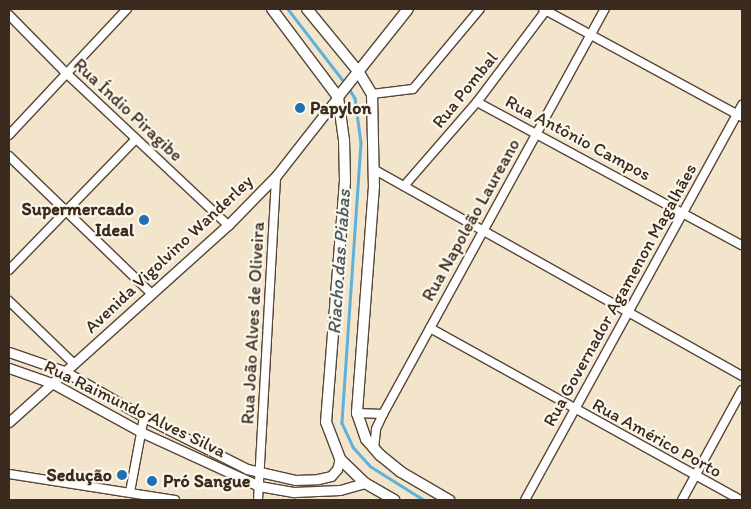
<!DOCTYPE html>
<html>
<head>
<meta charset="utf-8">
<style>
	body { margin:0 }
	#map { position:relative; width:751px; height:509px; overflow:hidden; background:#f3e5cb; font-family:Itim,sans-serif }
	div>[style] { position:absolute }
	[style*='--x'] { left:calc(var(--x)*1px); top:calc(var(--y)*1px); width:calc(var(--w)*1px); rotate:calc(var(--a)*1deg) }
	.stream>* { height:2.5px; margin:-1.25px; padding:0 1.25px; transform-origin:1.25px; border-radius:1.25px; background:#5fb1da }
	.roads { filter:drop-shadow(1px 0 #574638) drop-shadow(-1px 0 #574638) drop-shadow(0 1px #574638) drop-shadow(0 -1px #574638) }
	.minor>* { height:8px; margin:-4px; padding:0 4px; transform-origin:4px; border-radius:4px; background:#fff }
	.tertiary>* { height:9px; margin:-4.5px; padding:0 4.5px; transform-origin:4.5px; border-radius:4.5px; background:#fff }
	.secondary>* { height:10px; margin:-5px; padding:0 5px; transform-origin:5px; border-radius:5px; background:#fff }
	.dots>* { width:14px; height:14px; translate:-50% -50%; box-sizing:border-box; border:2px solid #fbf7ec; border-radius:50% }
	span { translate:-50% -50%; white-space:nowrap; text-align:center; line-height:1.15; -webkit-text-stroke:4.5px #fbf7ec; paint-order:stroke }
	.street-label { font-size:18px; color:#3b2a1e }
	.poi-label { font-size:18px; color:#3b2a1e; font-weight:700 }
	.left { translate:0 -50%; text-align:left }
	.right { translate:-100% -50%; text-align:right }
	.water-label { font-size:19px; color:#485960; font-style:italic }
	.frame { position:absolute; inset:0; border:10px solid #3b2a1e; pointer-events:none }
</style>
</head>
<body>
<div id="map">
	<div class="stream">
		<i style="--x:288;--y:9;--w:93;--a:52.4"></i>
		<i style="--x:348;--y:87;--w:13;--a:58"></i>
		<i style="--x:355;--y:98;--w:45;--a:82.4"></i>
		<i style="--x:361;--y:143;--w:281;--a:93.9"></i>
		<i style="--x:342;--y:423;--w:26;--a:65"></i>
		<i style="--x:353;--y:447;--w:25;--a:48"></i>
		<i style="--x:370;--y:466;--w:64;--a:32.2"></i>
	</div>
	<div class="roads">
		<div class="minor">
			<i style="--x:543;--y:9;--w:226;--a:28.5"></i>
			<i style="--x:9;--y:15;--w:80;--a:45.5"></i>
			<i style="--x:65;--y:72;--w:224;--a:43.2"></i>
			<i style="--x:372;--y:94;--w:41;--a:-7"></i>
			<i style="--x:413;--y:89;--w:104;--a:-50.1"></i>
			<i style="--x:477;--y:102;--w:301;--a:28.4"></i>
			<i style="--x:9;--y:135;--w:173;--a:-46.9"></i>
			<i style="--x:9;--y:156;--w:197;--a:44"></i>
			<i style="--x:375;--y:170;--w:421;--a:29.3"></i>
			<i style="--x:404;--y:186;--w:111;--a:-49"></i>
			<i style="--x:477;--y:102;--w:115;--a:-53.1"></i>
			<i style="--x:9;--y:270;--w:182;--a:-45.9"></i>
			<i style="--x:9;--y:301;--w:89;--a:44.1"></i>
			<i style="--x:430;--y:328;--w:355;--a:29"></i>
			<i style="--x:357;--y:413;--w:26;--a:2"></i>
			<i style="--x:374;--y:449;--w:20;--a:-84"></i>
			<i style="--x:376;--y:429;--w:17;--a:-65"></i>
			<i style="--x:383;--y:414;--w:462;--a:-61.3"></i>
			<i style="--x:9;--y:474;--w:168;--a:8.9"></i>
			<i style="--x:130;--y:492;--w:76;--a:-79.4"></i>
			<i style="--x:258;--y:500;--w:324;--a:-86.8"></i>
			<i style="--x:525;--y:500;--w:451;--a:-61.2"></i>
			<i style="--x:682;--y:500;--w:125;--a:-61.4"></i>
		</div>
		<div class="tertiary">
			<i style="--x:9;--y:352;--w:58;--a:19.1"></i>
			<i style="--x:64;--y:371;--w:92;--a:29.9"></i>
			<i style="--x:144;--y:417;--w:115;--a:26.8"></i>
			<i style="--x:247;--y:469;--w:49;--a:12.9"></i>
			<i style="--x:295;--y:480;--w:23;--a:-2"></i>
			<i style="--x:318;--y:479;--w:13;--a:-13"></i>
			<i style="--x:331;--y:476;--w:9;--a:-49"></i>
			<i style="--x:337;--y:469;--w:10;--a:-73"></i>
			<i style="--x:9;--y:368;--w:46;--a:19.2"></i>
			<i style="--x:52;--y:383;--w:102;--a:28.8"></i>
			<i style="--x:141;--y:432;--w:130;--a:24.6"></i>
			<i style="--x:259;--y:486;--w:36;--a:10"></i>
			<i style="--x:294;--y:492;--w:46;--a:-2.5"></i>
			<i style="--x:340;--y:490;--w:26;--a:-16"></i>
			<i style="--x:9;--y:422;--w:295;--a:-42"></i>
			<i style="--x:228;--y:225;--w:69;--a:-45.6"></i>
			<i style="--x:276;--y:176;--w:100;--a:-51.9"></i>
		</div>
		<div class="secondary">
			<i style="--x:272;--y:9;--w:110;--a:53.1"></i>
			<i style="--x:338;--y:97;--w:43;--a:82.1"></i>
			<i style="--x:344;--y:140;--w:41;--a:88.6"></i>
			<i style="--x:345;--y:181;--w:242;--a:94.5"></i>
			<i style="--x:326;--y:422;--w:40;--a:69"></i>
			<i style="--x:340;--y:459;--w:35;--a:44"></i>
			<i style="--x:365;--y:483;--w:34;--a:30"></i>
			<i style="--x:307;--y:9;--w:80;--a:50.6"></i>
			<i style="--x:358;--y:71;--w:27;--a:59"></i>
			<i style="--x:372;--y:94;--w:92;--a:88.8"></i>
			<i style="--x:374;--y:186;--w:228;--a:94.3"></i>
			<i style="--x:357;--y:413;--w:28;--a:71"></i>
			<i style="--x:366;--y:439;--w:21;--a:49"></i>
			<i style="--x:380;--y:455;--w:27;--a:39"></i>
			<i style="--x:401;--y:472;--w:56;--a:30.3"></i>
			<i style="--x:338;--y:97;--w:112;--a:-51.5"></i>
		</div>
	</div>
	<div class="dots">
		<i style="left:300px;top:108px;background:#1f6fb2"></i>
		<i style="left:144px;top:220px;background:#1f6fb2"></i>
		<i style="left:122px;top:475px;background:#1f6fb2"></i>
		<i style="left:152px;top:481px;background:#1f6fb2"></i>
	</div>
	<div class="street-label">
		<span style="left:465px;top:90px;rotate:-51deg">Rua Pombal</span>
		<span style="left:128px;top:110px;rotate:43deg">Rua Índio Piragibe</span>
		<span style="left:578px;top:138px;rotate:28deg">Rua Antônio Campos</span>
		<span style="left:471px;top:220px;rotate:-61deg">Rua Napoleão Laureano</span>
		<span style="left:169px;top:254px;rotate:-43deg">Avenida Vigolvino Wanderley</span>
		<span style="left:620px;top:295px;rotate:-61deg">Rua Governador Agamenon Magalhães</span>
		<span style="left:253px;top:323px;rotate:-87deg">Rua João Alves de Oliveira</span>
		<span style="left:135px;top:409px;rotate:26deg">Rua Raimundo Alves Silva</span>
		<span style="left:657px;top:438px;rotate:29deg">Rua Américo Porto</span>
	</div>
	<div class="poi-label">
		<span class="left" style="left:310px;top:108px">Papylon</span>
		<span class="right" style="left:134px;top:220px">Supermercado<br>Ideal</span>
		<span class="right" style="left:112px;top:475px">Sedução</span>
		<span class="left" style="left:163px;top:481px">Pró Sangue</span>
	</div>
	<div class="water-label">
		<span style="left:339px;top:262px;rotate:-86deg">Riacho das Piabas</span>
	</div>
	<div class="frame"></div>
</div>
</body>
</html>
